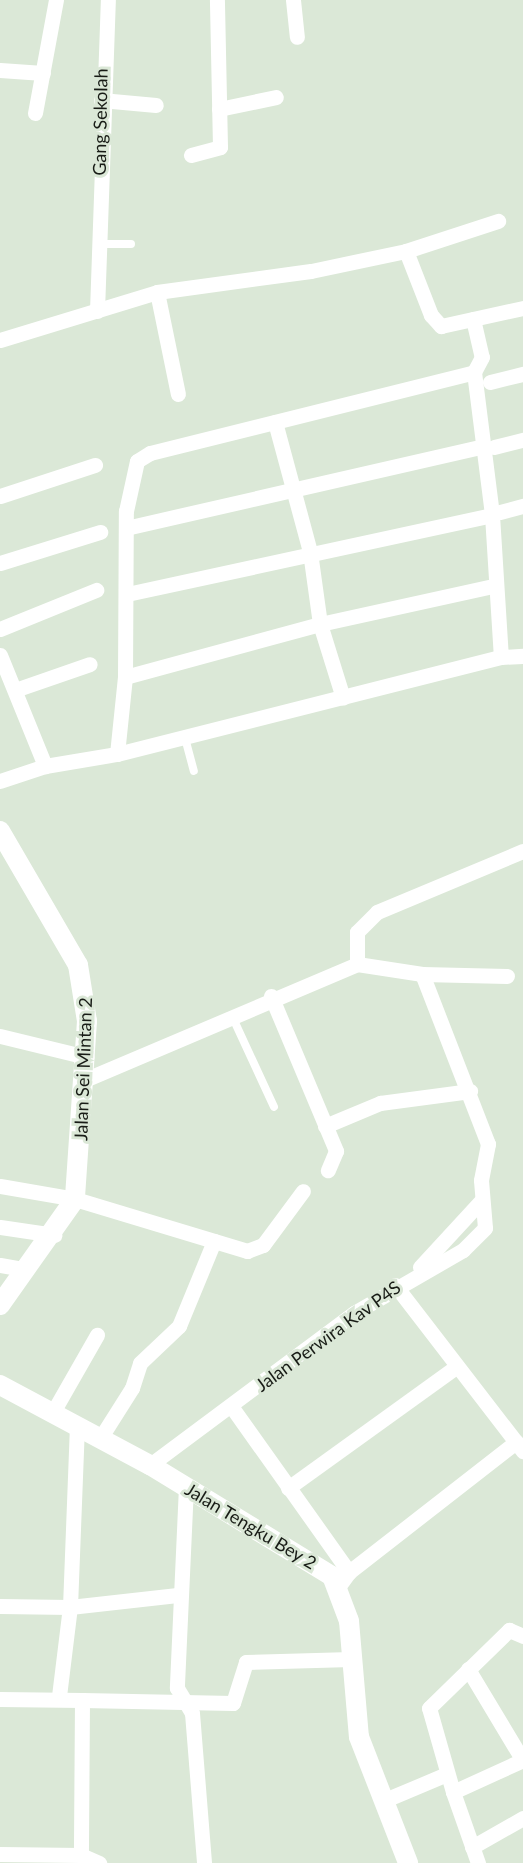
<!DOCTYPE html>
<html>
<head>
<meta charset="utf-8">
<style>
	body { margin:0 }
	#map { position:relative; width:523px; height:1863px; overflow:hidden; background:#dbe8d7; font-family:Lato,sans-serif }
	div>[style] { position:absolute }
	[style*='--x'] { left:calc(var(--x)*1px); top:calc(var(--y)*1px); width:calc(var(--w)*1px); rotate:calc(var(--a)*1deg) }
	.service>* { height:8px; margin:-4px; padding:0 4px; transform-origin:4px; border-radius:4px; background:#fff }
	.minor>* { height:15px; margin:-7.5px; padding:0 7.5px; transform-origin:7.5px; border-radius:7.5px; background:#fff }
	.tertiary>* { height:20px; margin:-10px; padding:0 10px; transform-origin:10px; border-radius:10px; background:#fff }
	span { translate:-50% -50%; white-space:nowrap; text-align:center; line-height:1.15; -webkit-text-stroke:6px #dbe8d7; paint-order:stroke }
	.street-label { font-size:18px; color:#181c16 }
</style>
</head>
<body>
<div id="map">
	<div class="service">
		<i style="--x:98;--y:244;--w:33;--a:0"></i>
		<i style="--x:185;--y:738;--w:34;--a:75"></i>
		<i style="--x:232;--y:1016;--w:100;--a:65.2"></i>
	</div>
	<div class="minor">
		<i style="--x:293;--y:0;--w:37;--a:84"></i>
		<i style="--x:0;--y:70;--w:43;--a:4"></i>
		<i style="--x:101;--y:100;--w:55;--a:5.2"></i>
		<i style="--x:219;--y:109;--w:58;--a:-11.9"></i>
		<i style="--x:35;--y:113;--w:115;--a:-79.5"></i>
		<i style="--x:191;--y:155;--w:30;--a:-15"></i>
		<i style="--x:220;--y:147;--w:147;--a:-91.2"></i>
		<i style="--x:406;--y:251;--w:97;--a:-18.1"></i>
		<i style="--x:157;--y:292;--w:104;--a:78.4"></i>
		<i style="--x:97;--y:311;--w:311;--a:-88"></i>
		<i style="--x:473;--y:319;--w:39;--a:77"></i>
		<i style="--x:482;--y:357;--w:17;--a:118"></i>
		<i style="--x:474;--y:372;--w:144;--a:82.8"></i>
		<i style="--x:492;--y:515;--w:142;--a:86.4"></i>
		<i style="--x:501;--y:657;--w:22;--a:-3"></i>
		<i style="--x:0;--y:340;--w:164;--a:-17"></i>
		<i style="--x:157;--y:292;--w:155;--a:-7.8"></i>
		<i style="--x:311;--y:271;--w:97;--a:-11.9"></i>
		<i style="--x:406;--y:251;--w:69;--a:68.7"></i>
		<i style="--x:431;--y:315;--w:15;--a:48"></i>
		<i style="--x:441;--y:326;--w:84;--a:-12.4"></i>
		<i style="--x:490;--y:382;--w:34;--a:-14"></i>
		<i style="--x:275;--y:422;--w:135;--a:74.9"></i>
		<i style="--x:310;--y:552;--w:73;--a:82.1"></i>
		<i style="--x:320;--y:624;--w:77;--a:72.7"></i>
		<i style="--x:494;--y:447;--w:30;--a:-14"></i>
		<i style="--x:0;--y:496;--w:100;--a:-18.1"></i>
		<i style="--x:500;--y:512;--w:24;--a:-15"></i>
		<i style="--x:126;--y:528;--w:367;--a:-12.9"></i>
		<i style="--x:0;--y:563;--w:105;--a:-17.2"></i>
		<i style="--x:127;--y:594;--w:373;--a:-12.2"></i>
		<i style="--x:0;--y:629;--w:104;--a:-22.1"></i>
		<i style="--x:0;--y:655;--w:120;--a:67.9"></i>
		<i style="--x:125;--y:677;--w:202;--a:-15.2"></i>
		<i style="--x:320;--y:624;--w:177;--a:-12.4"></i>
		<i style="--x:15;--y:690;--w:79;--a:-19.1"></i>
		<i style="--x:117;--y:754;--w:396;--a:-14.2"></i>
		<i style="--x:0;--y:781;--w:47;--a:-18.4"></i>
		<i style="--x:45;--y:766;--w:73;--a:-9.5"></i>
		<i style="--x:117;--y:754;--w:77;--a:-84.1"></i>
		<i style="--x:125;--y:677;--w:166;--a:-89.7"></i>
		<i style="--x:126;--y:511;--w:51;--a:-77.6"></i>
		<i style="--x:137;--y:461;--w:15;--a:-32"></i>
		<i style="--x:150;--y:453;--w:334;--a:-14"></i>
		<i style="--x:357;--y:964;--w:32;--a:-90"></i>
		<i style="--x:357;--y:932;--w:28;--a:-45"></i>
		<i style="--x:377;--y:912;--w:158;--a:-22.7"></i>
		<i style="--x:271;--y:996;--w:168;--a:67.2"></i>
		<i style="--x:336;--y:1151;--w:21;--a:113"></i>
		<i style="--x:0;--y:1036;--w:89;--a:13.7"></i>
		<i style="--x:82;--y:1081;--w:299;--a:-23"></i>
		<i style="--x:357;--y:964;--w:66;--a:8.7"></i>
		<i style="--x:422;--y:974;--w:85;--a:1.3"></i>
		<i style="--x:325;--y:1126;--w:60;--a:-22.7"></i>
		<i style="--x:380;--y:1103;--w:91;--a:-7.6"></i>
		<i style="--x:0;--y:1186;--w:76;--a:9.8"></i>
		<i style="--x:75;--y:1199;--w:180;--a:16.8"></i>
		<i style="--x:247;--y:1251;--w:17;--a:-21"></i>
		<i style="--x:263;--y:1245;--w:67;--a:-53.5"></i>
		<i style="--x:0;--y:1227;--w:55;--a:8.4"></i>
		<i style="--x:0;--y:1265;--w:27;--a:10"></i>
		<i style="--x:420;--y:1267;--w:90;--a:-47.3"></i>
		<i style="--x:395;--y:1285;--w:210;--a:52.4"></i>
		<i style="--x:231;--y:1406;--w:204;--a:54.6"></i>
		<i style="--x:349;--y:1572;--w:17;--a:126"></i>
		<i style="--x:53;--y:1412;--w:89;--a:-60.3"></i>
		<i style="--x:101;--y:1437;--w:58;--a:-57.7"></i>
		<i style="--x:132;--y:1388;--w:26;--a:-72"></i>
		<i style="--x:140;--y:1363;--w:54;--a:-43.5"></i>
		<i style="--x:179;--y:1326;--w:92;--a:-67.6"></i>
		<i style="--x:150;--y:1465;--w:254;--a:-36.7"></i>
		<i style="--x:354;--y:1313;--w:126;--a:-30"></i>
		<i style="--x:463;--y:1250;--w:31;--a:-45"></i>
		<i style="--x:485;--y:1228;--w:48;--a:-94.8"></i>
		<i style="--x:481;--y:1180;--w:37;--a:-79"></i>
		<i style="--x:488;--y:1144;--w:182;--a:-111.2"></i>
		<i style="--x:186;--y:1486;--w:202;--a:92.6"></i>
		<i style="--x:177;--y:1688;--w:29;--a:59"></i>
		<i style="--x:192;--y:1713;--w:150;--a:85.4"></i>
		<i style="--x:288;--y:1488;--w:208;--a:-35.8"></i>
		<i style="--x:349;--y:1572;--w:212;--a:-37.9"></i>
		<i style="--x:0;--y:1606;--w:70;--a:0.8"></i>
		<i style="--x:70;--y:1607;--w:108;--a:-6.4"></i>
		<i style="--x:468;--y:1669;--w:105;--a:59"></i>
		<i style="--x:59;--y:1696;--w:90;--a:-83"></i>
		<i style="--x:70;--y:1607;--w:182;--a:-87.8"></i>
		<i style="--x:0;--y:1699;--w:82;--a:0.7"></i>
		<i style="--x:82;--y:1700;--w:155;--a:90.4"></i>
		<i style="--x:82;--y:1700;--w:151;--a:1.1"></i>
		<i style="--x:233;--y:1703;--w:43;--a:-72.4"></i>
		<i style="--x:246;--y:1662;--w:105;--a:-1.6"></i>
		<i style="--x:453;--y:1792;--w:87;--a:-105.9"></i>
		<i style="--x:429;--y:1708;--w:112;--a:-44.3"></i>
		<i style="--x:509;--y:1630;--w:15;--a:23"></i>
		<i style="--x:385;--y:1800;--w:67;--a:-22.8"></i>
		<i style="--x:472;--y:1847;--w:59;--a:-29.6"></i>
		<i style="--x:0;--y:1854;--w:81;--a:0.7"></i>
		<i style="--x:81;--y:1855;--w:20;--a:24"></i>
		<i style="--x:478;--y:1863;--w:75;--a:-109.4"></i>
		<i style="--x:453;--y:1792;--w:77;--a:-24.6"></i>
	</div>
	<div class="tertiary">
		<i style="--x:0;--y:831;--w:155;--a:59.8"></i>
		<i style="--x:78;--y:965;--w:57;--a:80.9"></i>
		<i style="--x:87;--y:1021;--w:178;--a:93.9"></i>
		<i style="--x:75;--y:1199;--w:130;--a:125.3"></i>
		<i style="--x:0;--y:1385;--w:170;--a:28.1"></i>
		<i style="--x:150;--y:1465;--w:213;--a:31.4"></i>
		<i style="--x:332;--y:1576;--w:48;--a:69.3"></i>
		<i style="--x:349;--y:1621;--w:116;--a:85.1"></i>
		<i style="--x:359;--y:1737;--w:135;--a:68.7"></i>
	</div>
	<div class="street-label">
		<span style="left:100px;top:122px;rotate:-89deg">Gang Sekolah</span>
		<span style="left:83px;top:1069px;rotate:-88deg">Jalan Sei Mintan 2</span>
		<span style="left:328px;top:1336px;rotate:-36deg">Jalan Perwira Kav P4S</span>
		<span style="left:251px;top:1526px;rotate:31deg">Jalan Tengku Bey 2</span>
	</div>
</div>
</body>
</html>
